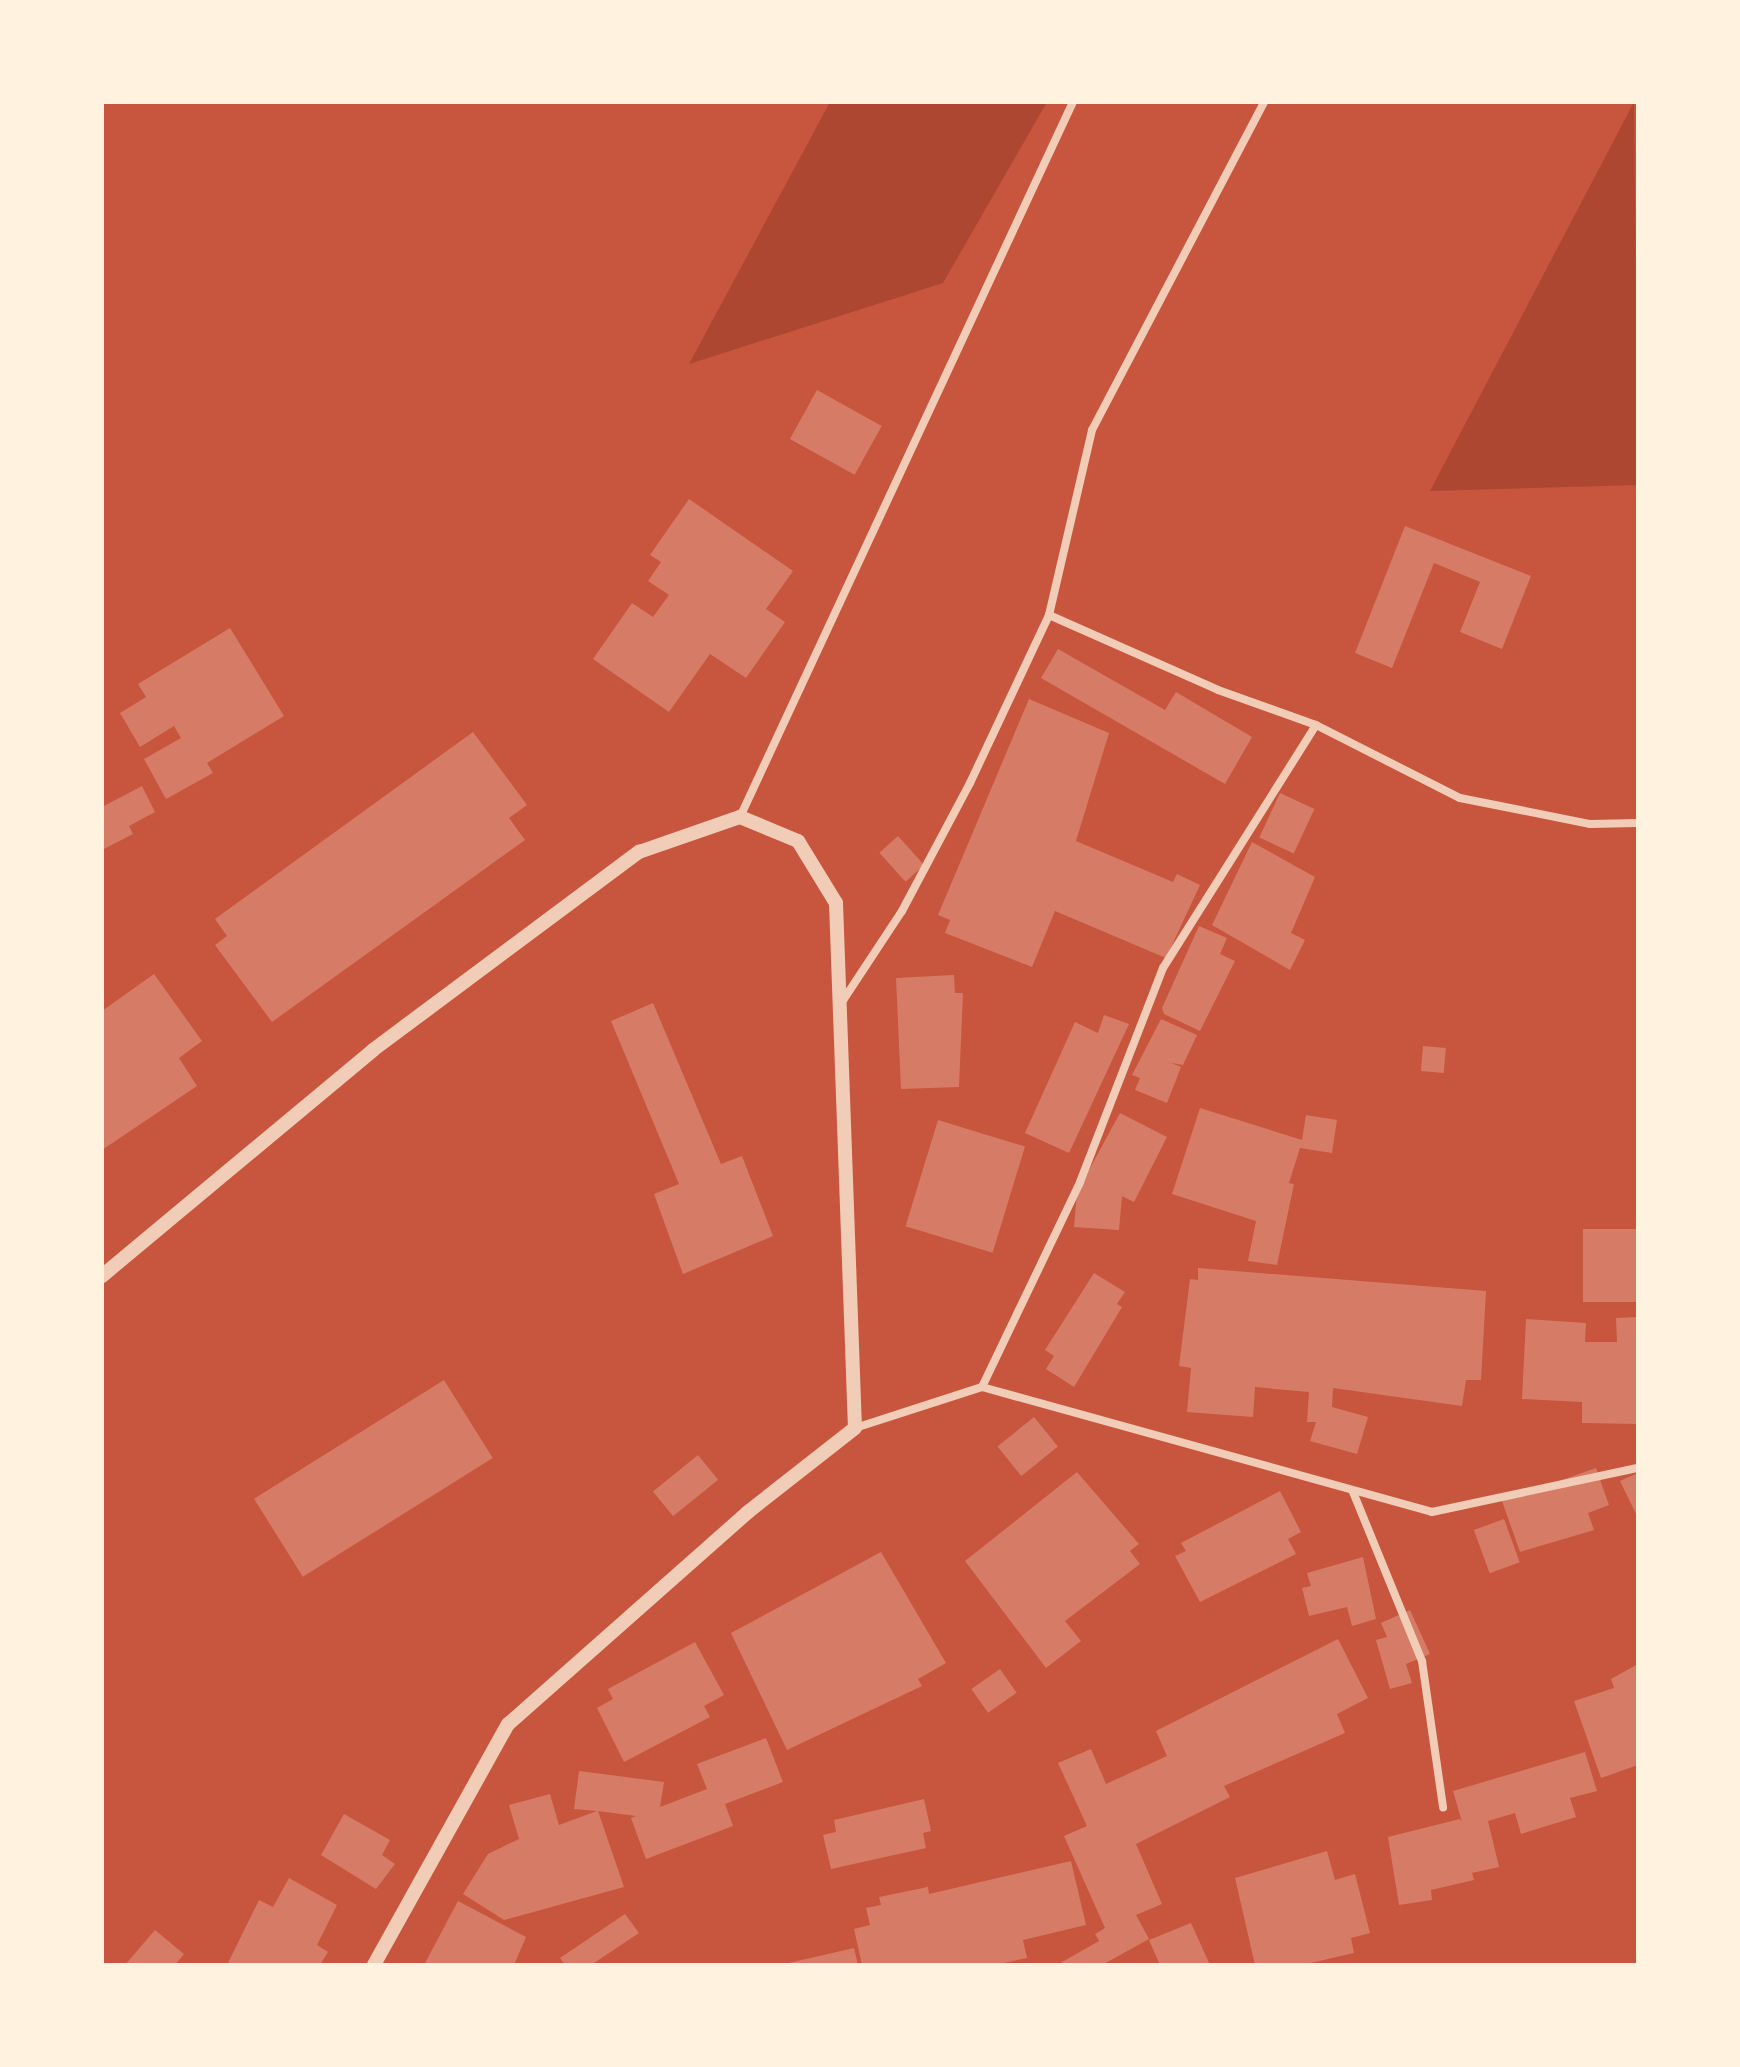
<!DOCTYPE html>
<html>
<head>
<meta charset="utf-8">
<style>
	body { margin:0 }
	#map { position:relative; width:1740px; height:2067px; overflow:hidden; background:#c8553d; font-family:"DM Sans",sans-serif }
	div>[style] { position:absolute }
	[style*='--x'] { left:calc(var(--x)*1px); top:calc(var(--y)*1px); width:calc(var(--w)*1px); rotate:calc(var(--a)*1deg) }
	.green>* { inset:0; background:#ae4732 }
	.building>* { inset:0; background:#d67c66; transform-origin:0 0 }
	.minor>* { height:8px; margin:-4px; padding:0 4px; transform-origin:4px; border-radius:4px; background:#f1ccb7 }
	.tertiary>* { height:14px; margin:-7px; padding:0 7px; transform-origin:7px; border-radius:7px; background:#f1ccb7 }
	span { translate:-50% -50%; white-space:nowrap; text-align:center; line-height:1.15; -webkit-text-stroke:8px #fff3e0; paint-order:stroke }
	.frame { position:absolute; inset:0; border:104px solid #fff3e0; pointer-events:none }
</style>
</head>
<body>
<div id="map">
	<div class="green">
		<i style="clip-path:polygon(830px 102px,1047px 102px,943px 283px,689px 364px)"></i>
		<i style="clip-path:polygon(1634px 102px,1638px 485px,1430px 491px)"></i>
	</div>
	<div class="building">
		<i style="left:817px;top:390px;width:74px;height:56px;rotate:29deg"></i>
		<i style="clip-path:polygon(689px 499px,793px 571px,766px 609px,785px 622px,746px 678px,710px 654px,669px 712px,593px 659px,632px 603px,653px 617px,669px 595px,648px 581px,661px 562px,650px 555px)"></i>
		<i style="clip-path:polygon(1405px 526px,1531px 576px,1502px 649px,1460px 632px,1480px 582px,1434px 563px,1392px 668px,1355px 653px)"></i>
		<i style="clip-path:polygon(230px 628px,284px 716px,207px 763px,213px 773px,166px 799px,144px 759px,181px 738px,174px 726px,140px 747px,120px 713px,146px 697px,138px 684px)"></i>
		<i style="clip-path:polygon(1058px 649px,1165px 710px,1176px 692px,1252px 737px,1225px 784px,1041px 678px)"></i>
		<i style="clip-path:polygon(1029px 699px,1109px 733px,1076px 841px,1173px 882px,1177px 874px,1200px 885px,1166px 958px,1055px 911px,1032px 967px,945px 933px,950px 920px,938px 915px)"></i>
		<i style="clip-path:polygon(473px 732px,527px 805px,509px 818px,525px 840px,272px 1022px,215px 945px,227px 936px,215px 919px)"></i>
		<i style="clip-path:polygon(142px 786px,155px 812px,129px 826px,133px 834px,102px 850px,102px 807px)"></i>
		<i style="left:1280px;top:793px;width:38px;height:49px;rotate:25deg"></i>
		<i style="left:898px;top:836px;width:39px;height:25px;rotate:48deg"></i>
		<i style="clip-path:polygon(1252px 842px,1315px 877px,1291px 933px,1305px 940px,1290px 970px,1212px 925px)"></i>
		<i style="clip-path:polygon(1199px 926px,1227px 938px,1220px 954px,1235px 961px,1200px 1031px,1164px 1014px,1162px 1008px)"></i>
		<i style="clip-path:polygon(154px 974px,202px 1041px,179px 1058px,197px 1086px,102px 1150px,102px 1011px)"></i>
		<i style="clip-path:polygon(954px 975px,955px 993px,963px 993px,959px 1087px,901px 1089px,896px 978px)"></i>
		<i style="clip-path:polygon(653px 1003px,721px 1164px,742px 1156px,773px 1236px,683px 1274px,654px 1194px,679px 1184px,611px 1021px)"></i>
		<i style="clip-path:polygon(1104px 1015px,1129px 1024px,1069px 1153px,1025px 1133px,1075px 1022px,1098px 1033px)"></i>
		<i style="clip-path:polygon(1161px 1019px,1197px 1035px,1183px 1065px,1171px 1063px,1181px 1067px,1167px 1103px,1135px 1090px,1140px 1078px,1132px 1075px)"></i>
		<i style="left:1423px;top:1046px;width:23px;height:25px;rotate:5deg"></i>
		<i style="clip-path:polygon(1200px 1108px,1302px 1140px,1306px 1115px,1337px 1120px,1332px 1153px,1300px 1148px,1289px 1183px,1294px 1184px,1277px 1265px,1248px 1261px,1256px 1221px,1172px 1194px)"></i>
		<i style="clip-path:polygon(1120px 1113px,1167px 1137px,1134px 1202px,1122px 1196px,1119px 1230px,1074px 1227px,1077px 1192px)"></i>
		<i style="left:938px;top:1120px;width:91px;height:111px;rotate:17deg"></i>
		<i style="left:1638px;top:1229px;width:73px;height:55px;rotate:90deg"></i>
		<i style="clip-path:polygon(1198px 1268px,1486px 1291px,1481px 1380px,1466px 1380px,1462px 1406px,1333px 1388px,1332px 1407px,1368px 1417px,1357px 1454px,1310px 1441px,1316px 1422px,1307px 1422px,1309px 1392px,1255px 1387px,1253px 1417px,1187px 1412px,1191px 1368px,1179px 1366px,1190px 1279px,1198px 1280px)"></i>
		<i style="clip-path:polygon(1094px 1273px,1125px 1292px,1117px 1304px,1122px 1307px,1074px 1387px,1046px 1369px,1054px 1356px,1045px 1350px)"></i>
		<i style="clip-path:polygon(1638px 1317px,1638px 1424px,1582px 1423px,1582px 1402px,1522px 1399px,1526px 1319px,1586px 1323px,1585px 1342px,1617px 1342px,1616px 1318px)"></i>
		<i style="left:444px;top:1380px;width:92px;height:224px;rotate:58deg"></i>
		<i style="left:1034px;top:1417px;width:38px;height:47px;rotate:51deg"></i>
		<i style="left:698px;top:1455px;width:32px;height:58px;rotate:51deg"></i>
		<i style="clip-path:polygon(1596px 1468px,1609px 1505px,1588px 1513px,1594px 1530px,1520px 1552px,1502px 1501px)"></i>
		<i style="clip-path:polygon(1077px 1472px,1139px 1544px,1130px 1551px,1140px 1564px,1065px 1621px,1081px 1641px,1046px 1668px,965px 1561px)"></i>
		<i style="clip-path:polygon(1638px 1473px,1638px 1518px,1620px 1481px)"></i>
		<i style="clip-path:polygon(1280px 1491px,1301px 1532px,1288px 1539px,1296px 1554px,1200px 1602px,1175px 1556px,1186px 1551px,1181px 1543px)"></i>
		<i style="left:1504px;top:1519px;width:46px;height:32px;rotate:70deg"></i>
		<i style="clip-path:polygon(881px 1552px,946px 1663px,918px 1679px,922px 1686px,787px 1750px,731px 1633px)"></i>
		<i style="clip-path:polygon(1363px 1557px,1376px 1619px,1352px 1626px,1347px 1607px,1309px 1616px,1302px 1588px,1311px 1586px,1307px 1573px)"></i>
		<i style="clip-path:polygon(1410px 1610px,1430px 1654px,1406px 1664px,1412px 1683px,1390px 1689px,1376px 1640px,1387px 1637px,1381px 1623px)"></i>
		<i style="clip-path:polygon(1338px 1639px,1368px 1698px,1337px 1714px,1345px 1733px,1224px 1786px,1230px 1797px,1136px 1844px,1162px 1904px,1136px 1915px,1149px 1939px,1102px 1965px,1057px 1965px,1099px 1941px,1095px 1934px,1105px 1928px,1064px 1836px,1087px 1826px,1058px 1763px,1091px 1749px,1106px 1784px,1167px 1756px,1156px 1731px)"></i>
		<i style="clip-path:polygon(695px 1642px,724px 1695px,704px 1706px,710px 1717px,624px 1762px,597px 1708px,613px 1699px,608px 1689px)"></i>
		<i style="clip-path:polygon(1638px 1664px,1638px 1765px,1601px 1778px,1574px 1701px,1614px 1688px,1611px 1679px)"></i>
		<i style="left:1000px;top:1669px;width:29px;height:35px;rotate:55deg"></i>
		<i style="clip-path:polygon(766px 1738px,783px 1782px,725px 1804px,733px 1826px,646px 1859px,631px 1818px,636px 1816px,598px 1811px,624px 1887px,504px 1920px,463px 1894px,488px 1854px,519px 1839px,509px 1805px,550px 1794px,559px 1825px,597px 1811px,574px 1809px,579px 1771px,664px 1782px,660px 1807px,707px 1789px,697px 1764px)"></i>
		<i style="clip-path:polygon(1585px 1752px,1597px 1791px,1570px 1798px,1576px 1817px,1521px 1834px,1515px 1813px,1488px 1821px,1499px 1867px,1472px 1873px,1474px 1880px,1431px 1890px,1432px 1900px,1399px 1905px,1388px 1837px,1460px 1819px,1462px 1822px,1453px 1791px)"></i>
		<i style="clip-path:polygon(924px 1799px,931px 1831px,923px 1833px,926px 1848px,831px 1869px,823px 1835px,836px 1832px,834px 1820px)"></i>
		<i style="clip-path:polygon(344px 1814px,390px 1840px,382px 1855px,395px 1864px,376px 1889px,321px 1855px)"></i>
		<i style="clip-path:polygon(1327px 1851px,1335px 1880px,1355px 1874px,1370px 1933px,1351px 1938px,1354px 1953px,1302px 1965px,1255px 1965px,1235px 1878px)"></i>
		<i style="clip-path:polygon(1071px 1861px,1086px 1925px,1023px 1940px,1027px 1958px,994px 1965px,862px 1965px,854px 1929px,870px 1925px,866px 1908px,881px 1905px,879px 1897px,928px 1887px,929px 1894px)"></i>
		<i style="clip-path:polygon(289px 1878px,337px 1905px,317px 1945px,328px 1952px,320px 1965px,227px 1965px,259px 1900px,273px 1907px)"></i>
		<i style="clip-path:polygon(458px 1901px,526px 1937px,514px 1965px,424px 1965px)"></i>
		<i style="clip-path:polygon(625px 1914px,639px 1933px,591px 1965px,565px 1965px,560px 1958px)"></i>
		<i style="clip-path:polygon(1191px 1923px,1210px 1965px,1160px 1965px,1149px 1940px)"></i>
		<i style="clip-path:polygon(155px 1930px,184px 1954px,175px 1965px,125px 1965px)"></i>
		<i style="clip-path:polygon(854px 1948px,858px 1965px,784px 1965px,784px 1964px)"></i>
	</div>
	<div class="minor">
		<i style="--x:1049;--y:615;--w:185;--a:23.9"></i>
		<i style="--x:1218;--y:690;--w:104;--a:19.7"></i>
		<i style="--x:1316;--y:725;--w:161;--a:26.9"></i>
		<i style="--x:1460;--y:798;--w:133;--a:11.3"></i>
		<i style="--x:1590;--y:824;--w:48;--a:-1.2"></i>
		<i style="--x:740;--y:817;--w:789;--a:-65.03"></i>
		<i style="--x:840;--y:1005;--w:113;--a:-56.6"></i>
		<i style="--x:902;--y:911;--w:145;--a:-62"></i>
		<i style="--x:970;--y:783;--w:186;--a:-64.8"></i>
		<i style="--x:1049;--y:615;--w:190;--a:-76.9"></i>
		<i style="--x:1092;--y:430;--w:370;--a:-62.3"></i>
		<i style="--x:982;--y:1387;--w:227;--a:-64.4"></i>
		<i style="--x:1080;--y:1182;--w:230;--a:-68.8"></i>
		<i style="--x:1163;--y:968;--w:287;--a:-57.8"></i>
		<i style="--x:855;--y:1428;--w:133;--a:-17.9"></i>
		<i style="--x:982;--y:1387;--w:467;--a:15.5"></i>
		<i style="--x:1432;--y:1512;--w:211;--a:-12.1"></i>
		<i style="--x:1353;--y:1492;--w:183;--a:67.8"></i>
		<i style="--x:1422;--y:1661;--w:148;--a:81.8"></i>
	</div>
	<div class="tertiary">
		<i style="--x:102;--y:1276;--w:353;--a:-39.8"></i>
		<i style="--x:373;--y:1050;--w:332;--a:-36.7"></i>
		<i style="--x:639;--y:852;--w:107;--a:-19.1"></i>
		<i style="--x:740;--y:817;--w:63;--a:22.5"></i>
		<i style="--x:798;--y:841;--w:73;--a:58.5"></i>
		<i style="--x:836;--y:903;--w:525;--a:87.93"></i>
		<i style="--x:855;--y:1428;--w:136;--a:141.9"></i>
		<i style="--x:748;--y:1512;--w:320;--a:138.5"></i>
		<i style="--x:508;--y:1724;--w:276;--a:119.1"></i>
	</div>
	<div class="frame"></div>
</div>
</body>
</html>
